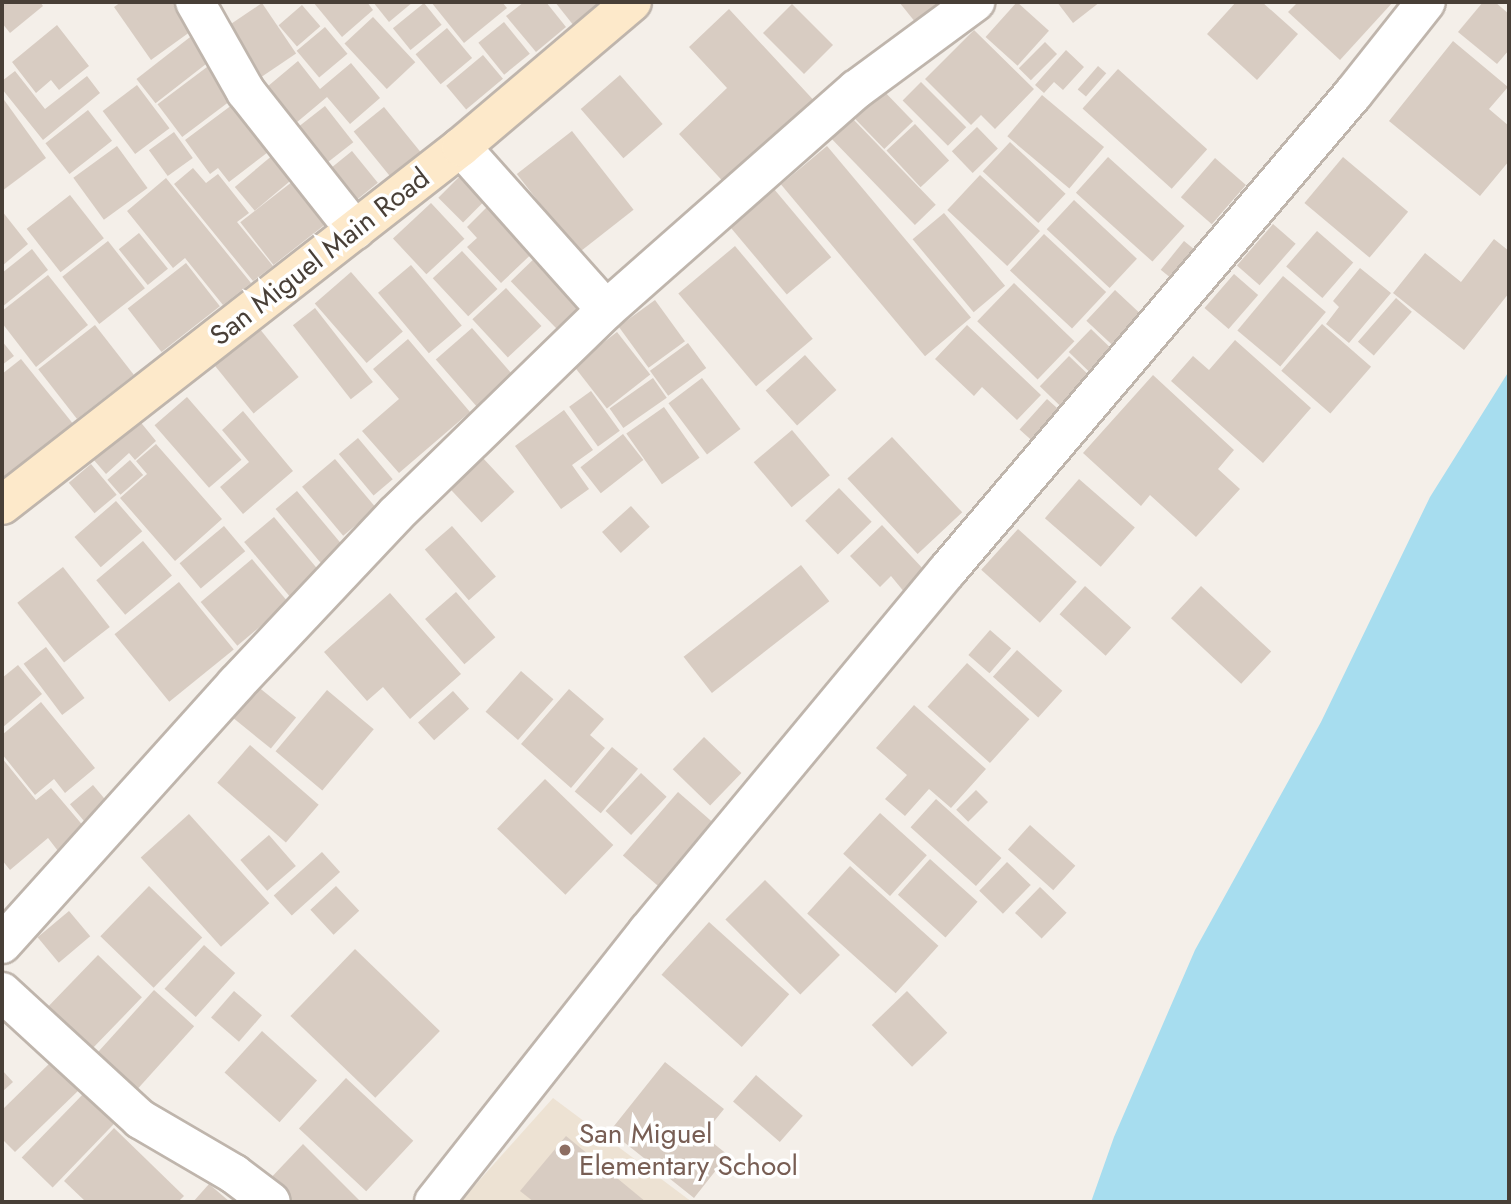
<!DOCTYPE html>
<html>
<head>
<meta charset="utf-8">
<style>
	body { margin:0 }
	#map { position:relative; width:1511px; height:1204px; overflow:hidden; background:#f4efe9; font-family:Jost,sans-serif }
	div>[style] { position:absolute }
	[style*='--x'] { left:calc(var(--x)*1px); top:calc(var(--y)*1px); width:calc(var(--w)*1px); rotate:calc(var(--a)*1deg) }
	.education>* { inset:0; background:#ede2d3 }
	.water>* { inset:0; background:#a7ddef }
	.building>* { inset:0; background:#d8ccc2; transform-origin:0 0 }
	.roads { filter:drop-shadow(2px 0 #bfb5ac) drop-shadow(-2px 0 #bfb5ac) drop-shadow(0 2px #bfb5ac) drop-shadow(0 -2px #bfb5ac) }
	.street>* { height:38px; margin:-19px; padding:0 19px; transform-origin:19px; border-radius:19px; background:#fff }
	.secondary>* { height:38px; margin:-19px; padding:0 19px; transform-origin:19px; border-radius:19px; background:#fde9ca }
	.dots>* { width:19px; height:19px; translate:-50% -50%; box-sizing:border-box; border:4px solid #fff; border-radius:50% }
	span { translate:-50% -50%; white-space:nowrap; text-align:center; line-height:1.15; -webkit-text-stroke:7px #fff; paint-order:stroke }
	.street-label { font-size:28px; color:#483f37 }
	.education-label { font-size:28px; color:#785e54 }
	.left { translate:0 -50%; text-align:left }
	.frame { position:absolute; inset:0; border:4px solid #483f37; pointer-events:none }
</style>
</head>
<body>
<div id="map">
	<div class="education">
		<i style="clip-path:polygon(553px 1098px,692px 1202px,460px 1202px)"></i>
	</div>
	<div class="water">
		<i style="clip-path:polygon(1509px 371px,1509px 1202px,1091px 1202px,1114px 1137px,1195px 950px,1321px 722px,1430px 497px)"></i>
	</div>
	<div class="building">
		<i style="clip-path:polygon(5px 2px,40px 2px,43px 6px,10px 33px,2px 23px,2px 5px)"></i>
		<i style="clip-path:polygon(121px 2px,175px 2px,194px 29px,151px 60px,114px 7px)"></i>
		<i style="clip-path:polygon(313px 2px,367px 2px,373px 10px,342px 37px)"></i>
		<i style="clip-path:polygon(373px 2px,413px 2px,389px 22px)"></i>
		<i style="clip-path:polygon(431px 2px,502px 2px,507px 8px,464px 43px)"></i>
		<i style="clip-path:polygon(524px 2px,546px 2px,566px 27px,536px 52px,506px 16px)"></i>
		<i style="clip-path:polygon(555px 2px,594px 2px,598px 6px,574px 26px)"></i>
		<i style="clip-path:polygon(899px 2px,942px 2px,916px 23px)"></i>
		<i style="left:1017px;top:2px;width:43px;height:47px;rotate:42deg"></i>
		<i style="clip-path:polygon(1057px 2px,1100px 2px,1073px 23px)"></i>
		<i style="clip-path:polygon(1236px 2px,1262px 2px,1298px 34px,1257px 80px,1207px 34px)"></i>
		<i style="clip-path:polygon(1298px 2px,1393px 2px,1340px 60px,1288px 12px)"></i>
		<i style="clip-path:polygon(1483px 2px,1495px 2px,1509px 14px,1509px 50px,1497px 64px,1458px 32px)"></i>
		<i style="left:262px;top:3px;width:61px;height:46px;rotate:56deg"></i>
		<i style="left:424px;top:3px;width:28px;height:40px;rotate:51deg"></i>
		<i style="left:792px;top:4px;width:58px;height:41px;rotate:45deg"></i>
		<i style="left:302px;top:5px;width:28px;height:31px;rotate:49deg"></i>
		<i style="clip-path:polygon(729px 9px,819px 106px,730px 189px,679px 134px,727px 88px,689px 47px)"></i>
		<i style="left:373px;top:17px;width:62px;height:39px;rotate:47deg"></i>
		<i style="left:504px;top:22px;width:41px;height:33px;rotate:51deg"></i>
		<i style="clip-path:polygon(57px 25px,89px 66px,59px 90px,51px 80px,36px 93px,12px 62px)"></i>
		<i style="left:325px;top:27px;width:35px;height:37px;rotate:50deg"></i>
		<i style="left:447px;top:28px;width:39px;height:41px;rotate:50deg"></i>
		<i style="clip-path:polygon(974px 30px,1034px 89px,995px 129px,981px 115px,971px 125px,925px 79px)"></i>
		<i style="left:194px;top:34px;width:31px;height:73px;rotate:52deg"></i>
		<i style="clip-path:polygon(1453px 41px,1508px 87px,1489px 109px,1509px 126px,1509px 161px,1480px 196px,1389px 121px)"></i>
		<i style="left:1045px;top:42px;width:17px;height:37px;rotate:45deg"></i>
		<i style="clip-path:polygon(1066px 50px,1084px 67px,1063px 90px,1054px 82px,1044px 93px,1035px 85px)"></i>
		<i style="left:483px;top:55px;width:31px;height:48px;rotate:50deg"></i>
		<i style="left:215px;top:61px;width:41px;height:72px;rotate:53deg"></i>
		<i style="clip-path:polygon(298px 61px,320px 89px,351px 63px,380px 98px,350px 124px,327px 97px,284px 133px,255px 97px)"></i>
		<i style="left:1098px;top:66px;width:11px;height:31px;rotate:41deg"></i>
		<i style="left:1118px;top:69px;width:120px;height:53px;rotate:42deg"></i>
		<i style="clip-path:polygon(15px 71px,45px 109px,87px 76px,100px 93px,43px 140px,2px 89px,2px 81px)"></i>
		<i style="left:620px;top:75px;width:65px;height:52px;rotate:49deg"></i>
		<i style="left:921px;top:82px;width:64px;height:26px;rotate:45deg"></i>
		<i style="left:137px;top:85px;width:54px;height:43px;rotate:53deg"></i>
		<i style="left:879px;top:86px;width:49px;height:40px;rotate:46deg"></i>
		<i style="left:1042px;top:95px;width:81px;height:54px;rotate:40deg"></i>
		<i style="clip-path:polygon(2px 97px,46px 158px,2px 191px)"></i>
		<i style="clip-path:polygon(240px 99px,276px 146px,229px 182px,218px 168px,210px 174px,185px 140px)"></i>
		<i style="left:325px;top:106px;width:46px;height:47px;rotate:52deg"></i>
		<i style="left:384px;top:107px;width:58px;height:39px;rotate:51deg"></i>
		<i style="left:88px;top:110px;width:39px;height:54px;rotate:52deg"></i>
		<i style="left:851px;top:117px;width:122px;height:29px;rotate:46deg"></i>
		<i style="left:915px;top:124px;width:50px;height:39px;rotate:47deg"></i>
		<i style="left:977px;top:127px;width:30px;height:35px;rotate:46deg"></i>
		<i style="left:572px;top:131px;width:100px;height:70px;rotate:52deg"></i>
		<i style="left:174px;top:132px;width:32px;height:31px;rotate:54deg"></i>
		<i style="left:1010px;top:142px;width:76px;height:40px;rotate:43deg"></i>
		<i style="left:117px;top:146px;width:52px;height:54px;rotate:54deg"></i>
		<i style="left:827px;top:146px;width:224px;height:60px;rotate:50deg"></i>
		<i style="left:280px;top:149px;width:31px;height:59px;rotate:50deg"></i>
		<i style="left:352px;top:151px;width:41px;height:40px;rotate:51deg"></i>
		<i style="left:1108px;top:157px;width:103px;height:48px;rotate:42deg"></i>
		<i style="left:1343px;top:157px;width:85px;height:60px;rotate:40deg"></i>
		<i style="left:1215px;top:158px;width:41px;height:52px;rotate:41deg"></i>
		<i style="clip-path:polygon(193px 168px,206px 183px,218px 174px,249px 213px,237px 222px,273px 266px,253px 281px,174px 184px)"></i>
		<i style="left:468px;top:168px;width:35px;height:42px;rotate:45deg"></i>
		<i style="left:980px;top:175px;width:82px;height:48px;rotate:43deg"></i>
		<i style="clip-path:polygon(166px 178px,251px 283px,223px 305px,185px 258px,173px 268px,127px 211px)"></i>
		<i style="left:297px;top:178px;width:54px;height:72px;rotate:52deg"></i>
		<i style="left:774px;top:189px;width:89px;height:58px;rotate:50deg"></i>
		<i style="left:70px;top:195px;width:55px;height:55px;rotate:52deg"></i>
		<i style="clip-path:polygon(497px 197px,542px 244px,501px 283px,467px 247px,477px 238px,467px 227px)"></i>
		<i style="left:1074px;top:200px;width:86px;height:40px;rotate:43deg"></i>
		<i style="left:431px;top:203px;width:49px;height:52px;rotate:47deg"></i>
		<i style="clip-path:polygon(2px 211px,28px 244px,2px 266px)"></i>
		<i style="left:944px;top:213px;width:95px;height:41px;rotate:50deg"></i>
		<i style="left:1273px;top:224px;width:30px;height:55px;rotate:41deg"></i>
		<i style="left:1317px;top:231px;width:48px;height:47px;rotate:41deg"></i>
		<i style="left:139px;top:233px;width:46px;height:26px;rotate:51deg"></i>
		<i style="left:1044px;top:234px;width:85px;height:50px;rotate:43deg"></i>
		<i style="clip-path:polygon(1494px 239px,1509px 251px,1509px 293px,1464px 350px,1393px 293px,1425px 253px,1461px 282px)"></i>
		<i style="left:108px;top:241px;width:60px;height:58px;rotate:52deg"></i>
		<i style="left:1184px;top:241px;width:21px;height:37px;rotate:39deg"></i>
		<i style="left:735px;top:246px;width:121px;height:74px;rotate:50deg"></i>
		<i style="clip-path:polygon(32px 249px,48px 270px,2px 307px,2px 273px)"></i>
		<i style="left:462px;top:251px;width:52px;height:40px;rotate:47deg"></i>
		<i style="left:541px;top:252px;width:71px;height:42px;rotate:46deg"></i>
		<i style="left:186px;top:263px;width:55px;height:74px;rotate:52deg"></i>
		<i style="left:411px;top:265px;width:79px;height:43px;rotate:50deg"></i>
		<i style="clip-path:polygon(1360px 268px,1391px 293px,1349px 343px,1326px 324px,1339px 307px,1333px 301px)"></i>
		<i style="left:351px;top:272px;width:79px;height:48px;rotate:49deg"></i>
		<i style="left:1234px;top:274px;width:32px;height:45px;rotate:41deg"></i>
		<i style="clip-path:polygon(48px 275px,88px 325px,36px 367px,2px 323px,2px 311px)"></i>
		<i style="left:1283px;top:276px;width:56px;height:71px;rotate:40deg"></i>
		<i style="left:1014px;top:283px;width:84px;height:53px;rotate:44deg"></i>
		<i style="left:506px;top:288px;width:52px;height:46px;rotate:47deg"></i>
		<i style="left:1115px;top:290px;width:45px;height:42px;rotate:43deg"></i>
		<i style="left:1396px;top:298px;width:21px;height:58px;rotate:41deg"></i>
		<i style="left:655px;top:300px;width:51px;height:45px;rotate:54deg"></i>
		<i style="left:315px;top:308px;width:94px;height:28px;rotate:52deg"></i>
		<i style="left:1322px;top:324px;width:65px;height:62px;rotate:41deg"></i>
		<i style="left:95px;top:325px;width:63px;height:72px;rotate:52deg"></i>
		<i style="clip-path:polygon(967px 325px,1041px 395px,1017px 420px,982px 387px,974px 396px,935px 359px)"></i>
		<i style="left:259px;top:328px;width:63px;height:58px;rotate:51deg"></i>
		<i style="left:472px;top:328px;width:63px;height:48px;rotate:49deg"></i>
		<i style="left:1091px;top:329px;width:36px;height:32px;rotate:44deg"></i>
		<i style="left:617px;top:332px;width:54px;height:55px;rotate:52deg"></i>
		<i style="clip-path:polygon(408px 339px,470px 412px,399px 473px,362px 431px,399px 399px,373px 369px)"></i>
		<i style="clip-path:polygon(1235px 340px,1311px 408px,1263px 463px,1171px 381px,1193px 356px,1209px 370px)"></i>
		<i style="clip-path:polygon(2px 341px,14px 356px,2px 365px)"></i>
		<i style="left:688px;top:343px;width:31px;height:47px;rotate:54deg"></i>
		<i style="left:805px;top:355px;width:47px;height:53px;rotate:48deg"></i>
		<i style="left:1069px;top:356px;width:35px;height:42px;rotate:44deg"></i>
		<i style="clip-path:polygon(21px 359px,74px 425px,2px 484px,2px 374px)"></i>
		<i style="clip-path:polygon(1153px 375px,1234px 450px,1218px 469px,1240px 489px,1196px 537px,1150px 495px,1141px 506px,1083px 453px)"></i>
		<i style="left:653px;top:378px;width:24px;height:53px;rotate:55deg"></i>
		<i style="left:702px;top:378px;width:64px;height:42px;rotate:53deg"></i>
		<i style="left:591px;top:391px;width:49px;height:27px;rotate:54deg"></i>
		<i style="left:187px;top:397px;width:83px;height:43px;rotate:49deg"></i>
		<i style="left:1047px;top:399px;width:27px;height:41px;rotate:42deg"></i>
		<i style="left:664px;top:407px;width:62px;height:46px;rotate:55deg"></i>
		<i style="clip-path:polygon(564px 410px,593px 450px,572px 465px,589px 489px,561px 509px,515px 446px)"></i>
		<i style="clip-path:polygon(243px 411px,293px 471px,243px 514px,220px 487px,249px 462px,222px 430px)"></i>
		<i style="clip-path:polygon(138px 419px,156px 441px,135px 460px,129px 453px,106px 474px,93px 459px)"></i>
		<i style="left:792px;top:430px;width:59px;height:50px;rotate:50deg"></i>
		<i style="left:623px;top:434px;width:33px;height:54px;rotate:52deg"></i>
		<i style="left:892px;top:437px;width:103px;height:61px;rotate:47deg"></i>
		<i style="left:358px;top:438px;width:54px;height:25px;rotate:50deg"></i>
		<i style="clip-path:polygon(156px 444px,222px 519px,175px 561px,120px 498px,147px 474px,136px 461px)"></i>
		<i style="left:481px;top:456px;width:49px;height:45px;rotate:47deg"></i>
		<i style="left:335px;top:459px;width:64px;height:43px;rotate:50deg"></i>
		<i style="left:130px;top:460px;width:20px;height:30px;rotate:49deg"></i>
		<i style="left:91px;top:464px;width:40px;height:29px;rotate:50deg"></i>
		<i style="left:1079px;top:479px;width:74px;height:52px;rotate:41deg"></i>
		<i style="left:839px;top:488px;width:47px;height:47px;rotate:46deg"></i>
		<i style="left:297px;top:491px;width:75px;height:28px;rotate:50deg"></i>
		<i style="left:116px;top:501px;width:40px;height:55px;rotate:49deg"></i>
		<i style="left:631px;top:506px;width:28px;height:39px;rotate:48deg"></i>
		<i style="left:274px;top:517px;width:71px;height:39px;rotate:50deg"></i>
		<i style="clip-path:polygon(882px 525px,926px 572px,905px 593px,891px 576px,880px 587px,850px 556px)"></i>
		<i style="left:224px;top:526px;width:33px;height:58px;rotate:50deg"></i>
		<i style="left:452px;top:526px;width:67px;height:36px;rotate:49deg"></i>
		<i style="left:1018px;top:529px;width:79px;height:55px;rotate:42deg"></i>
		<i style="left:143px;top:541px;width:45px;height:61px;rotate:50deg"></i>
		<i style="left:252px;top:559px;width:57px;height:67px;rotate:50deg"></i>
		<i style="left:801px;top:565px;width:46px;height:149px;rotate:52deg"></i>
		<i style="left:63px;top:567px;width:76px;height:58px;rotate:52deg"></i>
		<i style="left:179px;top:582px;width:87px;height:83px;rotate:51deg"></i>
		<i style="left:1085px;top:586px;width:62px;height:38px;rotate:42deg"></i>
		<i style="left:1201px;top:586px;width:96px;height:44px;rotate:43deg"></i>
		<i style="left:456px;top:592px;width:60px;height:41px;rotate:49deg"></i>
		<i style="clip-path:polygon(390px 593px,461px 674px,410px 719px,383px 687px,367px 701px,324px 652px)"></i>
		<i style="left:990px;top:630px;width:28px;height:33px;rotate:41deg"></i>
		<i style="left:46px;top:647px;width:64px;height:28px;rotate:53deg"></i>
		<i style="left:1017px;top:650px;width:61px;height:36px;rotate:42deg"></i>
		<i style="left:967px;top:663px;width:84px;height:59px;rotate:42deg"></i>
		<i style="clip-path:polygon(18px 665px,42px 694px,2px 728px,2px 678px)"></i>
		<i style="left:521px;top:671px;width:43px;height:54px;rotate:41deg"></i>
		<i style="left:251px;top:681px;width:58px;height:40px;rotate:39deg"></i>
		<i style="clip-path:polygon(569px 689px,604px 719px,590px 735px,605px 748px,571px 788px,521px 744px)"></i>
		<i style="left:327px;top:690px;width:61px;height:80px;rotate:40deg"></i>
		<i style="left:453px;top:691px;width:24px;height:47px;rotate:48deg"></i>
		<i style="clip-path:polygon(41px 702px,95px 768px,65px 793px,54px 779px,35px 795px,2px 754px,2px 735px)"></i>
		<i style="clip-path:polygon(914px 705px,986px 769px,951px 808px,929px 789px,905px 816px,885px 799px,907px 775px,876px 748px)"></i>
		<i style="left:704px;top:737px;width:52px;height:45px;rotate:44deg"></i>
		<i style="left:250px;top:745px;width:91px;height:50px;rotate:41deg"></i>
		<i style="left:612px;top:747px;width:34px;height:58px;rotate:40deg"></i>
		<i style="clip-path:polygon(2px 758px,36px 800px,51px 788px,85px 828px,58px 851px,48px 838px,10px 870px,2px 860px)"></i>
		<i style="left:641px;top:773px;width:35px;height:52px;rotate:43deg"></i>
		<i style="left:545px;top:779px;width:95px;height:69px;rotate:44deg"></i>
		<i style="left:93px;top:785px;width:38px;height:30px;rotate:50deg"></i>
		<i style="left:976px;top:790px;width:17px;height:28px;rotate:45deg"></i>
		<i style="left:678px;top:792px;width:49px;height:84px;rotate:41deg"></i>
		<i style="left:936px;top:799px;width:88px;height:38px;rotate:42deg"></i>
		<i style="left:880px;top:813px;width:63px;height:55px;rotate:42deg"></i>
		<i style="left:189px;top:814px;width:120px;height:65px;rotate:48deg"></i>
		<i style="left:1030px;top:825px;width:61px;height:33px;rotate:42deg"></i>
		<i style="left:269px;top:835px;width:41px;height:38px;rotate:49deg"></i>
		<i style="left:322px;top:852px;width:27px;height:65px;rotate:48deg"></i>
		<i style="left:930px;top:859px;width:64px;height:48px;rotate:42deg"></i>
		<i style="left:1007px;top:862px;width:33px;height:40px;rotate:44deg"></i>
		<i style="left:850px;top:866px;width:119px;height:64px;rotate:42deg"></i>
		<i style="left:765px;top:880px;width:106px;height:56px;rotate:45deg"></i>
		<i style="left:149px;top:886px;width:74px;height:70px;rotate:44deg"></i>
		<i style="left:336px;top:886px;width:34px;height:35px;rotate:47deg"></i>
		<i style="left:1040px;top:887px;width:37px;height:36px;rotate:44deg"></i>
		<i style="left:69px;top:911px;width:33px;height:41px;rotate:50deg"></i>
		<i style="left:709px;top:922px;width:108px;height:71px;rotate:42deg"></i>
		<i style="left:204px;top:945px;width:42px;height:59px;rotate:42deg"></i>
		<i style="left:355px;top:949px;width:118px;height:93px;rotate:44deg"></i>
		<i style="left:98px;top:955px;width:61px;height:74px;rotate:44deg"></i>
		<i style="left:154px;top:990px;width:54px;height:96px;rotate:42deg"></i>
		<i style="left:234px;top:991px;width:37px;height:35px;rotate:41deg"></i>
		<i style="left:907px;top:991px;width:58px;height:49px;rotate:46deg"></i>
		<i style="left:262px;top:1031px;width:74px;height:56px;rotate:42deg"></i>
		<i style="clip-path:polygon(53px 1060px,80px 1089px,15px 1152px,2px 1139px,2px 1110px)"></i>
		<i style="clip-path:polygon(665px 1062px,724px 1109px,703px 1135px,728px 1155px,694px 1198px,610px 1131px)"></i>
		<i style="clip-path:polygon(2px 1070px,13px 1082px,2px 1092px)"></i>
		<i style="left:756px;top:1075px;width:62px;height:35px;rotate:41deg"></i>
		<i style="left:346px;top:1078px;width:92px;height:69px;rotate:43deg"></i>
		<i style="left:87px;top:1090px;width:43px;height:94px;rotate:44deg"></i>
		<i style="clip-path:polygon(114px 1128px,184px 1196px,178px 1202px,86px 1202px,64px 1181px)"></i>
		<i style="clip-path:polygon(566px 1136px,646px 1202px,534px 1202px,520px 1191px)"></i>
		<i style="clip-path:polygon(303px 1144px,360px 1201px,359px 1202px,285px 1202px,266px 1183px)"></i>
		<i style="clip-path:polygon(209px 1184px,230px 1202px,193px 1202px)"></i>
	</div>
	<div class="roads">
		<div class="street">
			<i style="--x:195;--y:2;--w:103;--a:60.5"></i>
			<i style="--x:246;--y:92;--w:176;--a:51.7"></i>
			<i style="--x:461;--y:147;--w:218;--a:48.3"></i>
			<i style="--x:2;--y:944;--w:350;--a:-48"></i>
			<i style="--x:236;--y:684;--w:232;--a:-46.7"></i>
			<i style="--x:395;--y:515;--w:294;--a:-44.2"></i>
			<i style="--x:606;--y:310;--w:334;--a:-41.4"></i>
			<i style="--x:857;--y:89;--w:147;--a:-36.4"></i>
			<i style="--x:2;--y:992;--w:188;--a:42.6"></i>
			<i style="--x:140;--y:1119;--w:109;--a:30.3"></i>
			<i style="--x:234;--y:1174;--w:46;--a:37.1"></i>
			<i style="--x:434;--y:1202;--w:345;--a:-51.7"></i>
			<i style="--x:648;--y:931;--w:468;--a:-50.3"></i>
			<i style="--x:947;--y:571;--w:626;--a:-49.6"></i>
			<i style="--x:1353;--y:94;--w:117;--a:-51.6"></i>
		</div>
		<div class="secondary">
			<i style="--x:2;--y:505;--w:582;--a:-37.95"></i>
			<i style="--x:461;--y:147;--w:224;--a:-40.3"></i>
		</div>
	</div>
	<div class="dots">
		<i style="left:565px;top:1150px;background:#8d6e63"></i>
	</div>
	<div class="street-label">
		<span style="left:320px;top:257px;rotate:-38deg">San Miguel Main Road</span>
	</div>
	<div class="education-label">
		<span class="left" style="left:579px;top:1150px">San Miguel<br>Elementary School</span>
	</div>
	<div class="frame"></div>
</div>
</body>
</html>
